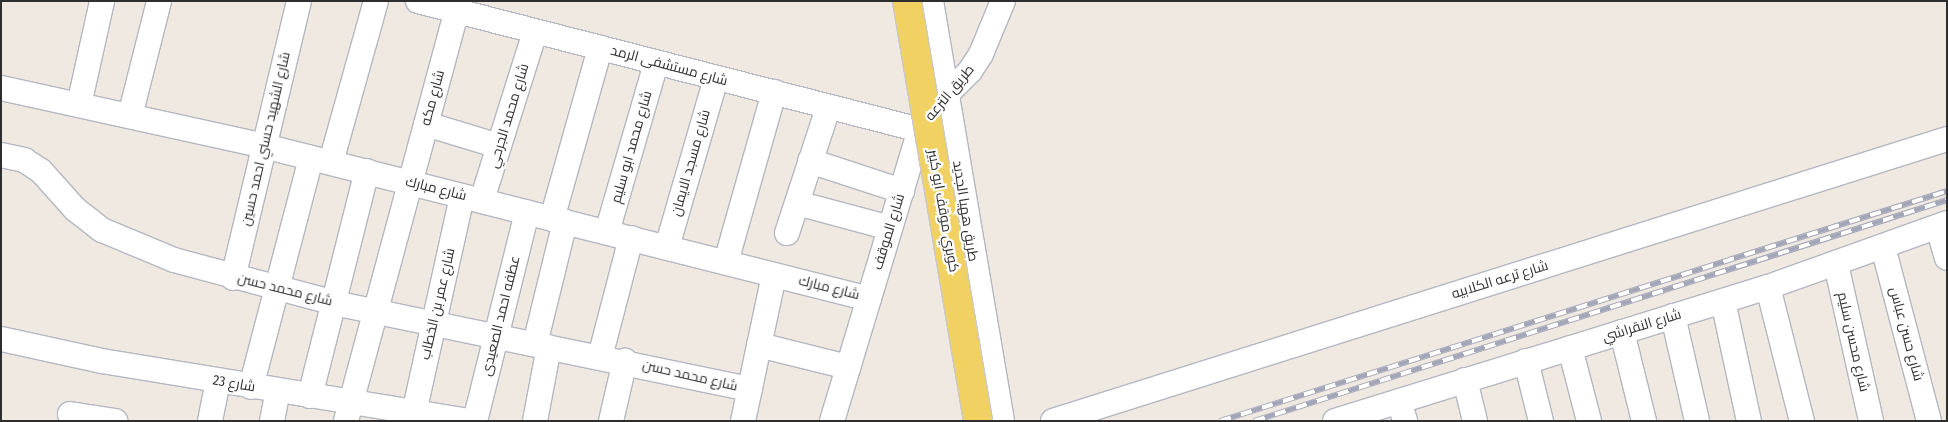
<!DOCTYPE html>
<html>
<head>
<meta charset="utf-8">
<style>
	body { margin:0 }
	#map { position:relative; width:1948px; height:422px; overflow:hidden; background:#efe9e1; font-family:"Fira Sans Condensed",Cairo,sans-serif }
	div>[style] { position:absolute }
	[style*='--x'] { left:calc(var(--x)*1px); top:calc(var(--y)*1px); width:calc(var(--w)*1px); rotate:calc(var(--a)*1deg) }
	.roads { filter:drop-shadow(1px 0 #b4b7c1) drop-shadow(-1px 0 #b4b7c1) drop-shadow(0 1px #b4b7c1) drop-shadow(0 -1px #b4b7c1) }
	.minor>* { height:24px; margin:-12px; padding:0 12px; transform-origin:12px; border-radius:12px; background:#fff }
	.rail>* { height:5.5px; margin-top:-2.75px; transform-origin:0; background:repeating-linear-gradient(90deg,#fff 0 11px,#a3a6b8 0 22px); box-sizing:border-box; border-block:1px solid #a3a6b8 }
	.bridges { filter:drop-shadow(1px 0 #c9c9c9) drop-shadow(-1px 0 #c9c9c9) drop-shadow(0 1px #c9c9c9) drop-shadow(0 -1px #c9c9c9) }
	.major-bridge>* { height:28px; margin:-14px; padding:0 14px; transform-origin:14px; border-radius:14px; background:#f2d163 }
	span { translate:-50% -50%; white-space:nowrap; text-align:center; line-height:1.15; -webkit-text-stroke:4.5px #fff; paint-order:stroke }
	.street-label { font-size:14px; color:#2e2e2e }
	.frame { position:absolute; inset:0; border:2px solid #2e2e2e; pointer-events:none }
</style>
</head>
<body>
<div id="map">
	<div class="roads">
		<div class="minor">
			<i style="--x:418;--y:1;--w:518;--a:14.41"></i>
			<i style="--x:931;--y:1;--w:426;--a:80.4"></i>
			<i style="--x:1;--y:88;--w:269;--a:12.4"></i>
			<i style="--x:264;--y:146;--w:624;--a:14.19"></i>
			<i style="--x:79;--y:105;--w:107;--a:-77.5"></i>
			<i style="--x:130;--y:116;--w:119;--a:-75.8"></i>
			<i style="--x:426;--y:124;--w:76;--a:16.8"></i>
			<i style="--x:1;--y:155;--w:24;--a:12"></i>
			<i style="--x:24;--y:160;--w:20;--a:33"></i>
			<i style="--x:41;--y:171;--w:51;--a:48.2"></i>
			<i style="--x:75;--y:209;--w:34;--a:38"></i>
			<i style="--x:102;--y:230;--w:78;--a:22.6"></i>
			<i style="--x:174;--y:260;--w:166;--a:15"></i>
			<i style="--x:334;--y:303;--w:425;--a:11.7"></i>
			<i style="--x:810;--y:161;--w:97;--a:18.1"></i>
			<i style="--x:331;--y:162;--w:167;--a:-74.4"></i>
			<i style="--x:482;--y:200;--w:176;--a:-72.5"></i>
			<i style="--x:797;--y:203;--w:96;--a:15"></i>
			<i style="--x:552;--y:219;--w:178;--a:-74.3"></i>
			<i style="--x:1938;--y:227;--w:32;--a:74"></i>
			<i style="--x:607;--y:232;--w:176;--a:-73.8"></i>
			<i style="--x:787;--y:233;--w:132;--a:-71.8"></i>
			<i style="--x:667;--y:247;--w:176;--a:-73.8"></i>
			<i style="--x:1883;--y:247;--w:180;--a:75.2"></i>
			<i style="--x:726;--y:262;--w:177;--a:-74.2"></i>
			<i style="--x:1836;--y:264;--w:161;--a:77.4"></i>
			<i style="--x:233;--y:278;--w:285;--a:-76.6"></i>
			<i style="--x:1768;--y:287;--w:138;--a:75.8"></i>
			<i style="--x:1723;--y:301;--w:123;--a:77.8"></i>
			<i style="--x:1673;--y:316;--w:108;--a:77.1"></i>
			<i style="--x:1622;--y:332;--w:92;--a:76.1"></i>
			<i style="--x:1;--y:339;--w:103;--a:12.3"></i>
			<i style="--x:102;--y:361;--w:372;--a:9.3"></i>
			<i style="--x:535;--y:344;--w:126;--a:-76.2"></i>
			<i style="--x:759;--y:345;--w:92;--a:13.9"></i>
			<i style="--x:1570;--y:348;--w:75;--a:75.4"></i>
			<i style="--x:600;--y:357;--w:123;--a:-75.4"></i>
			<i style="--x:1526;--y:361;--w:62;--a:76"></i>
			<i style="--x:1465;--y:380;--w:42;--a:76.3"></i>
			<i style="--x:251;--y:387;--w:237;--a:-75.3"></i>
			<i style="--x:310;--y:396;--w:232;--a:-75.8"></i>
			<i style="--x:1399;--y:401;--w:21;--a:73"></i>
			<i style="--x:414;--y:413;--w:222;--a:-77.5"></i>
			<i style="--x:70;--y:414;--w:46;--a:8.8"></i>
			<i style="--x:210;--y:421;--w:41;--a:-78.7"></i>
			<i style="--x:272;--y:421;--w:31;--a:-79"></i>
			<i style="--x:346;--y:421;--w:423;--a:-74.9"></i>
			<i style="--x:475;--y:421;--w:215;--a:-76"></i>
			<i style="--x:535;--y:421;--w:75;--a:-79.3"></i>
			<i style="--x:611;--y:421;--w:62;--a:-76.9"></i>
			<i style="--x:743;--y:421;--w:149;--a:-78"></i>
			<i style="--x:832;--y:421;--w:304;--a:-73.2"></i>
			<i style="--x:920;--y:130;--w:34;--a:-56"></i>
			<i style="--x:939;--y:102;--w:44;--a:-45"></i>
			<i style="--x:970;--y:71;--w:20;--a:-57"></i>
			<i style="--x:981;--y:54;--w:57;--a:-67.5"></i>
			<i style="--x:1053;--y:421;--w:937;--a:-17.51"></i>
			<i style="--x:1335;--y:421;--w:453;--a:-17.2"></i>
			<i style="--x:1768;--y:287;--w:190;--a:-19.7"></i>
		</div>
	</div>
	<div class="rail">
		<i style="--x:1220;--y:421;--w:763;--a:-17.56"></i>
		<i style="--x:1254;--y:421;--w:727;--a:-17.69"></i>
	</div>
	<div class="bridges">
		<div class="major-bridge">
			<i style="--x:907;--y:1;--w:426;--a:80.4"></i>
		</div>
	</div>
	<div class="street-label">
		<span style="left:669px;top:66px;rotate:15deg">شارع مستشفى الرمد</span>
		<span style="left:950px;top:93px;rotate:-50deg">طريق الترعه</span>
		<span style="left:433px;top:98px;rotate:-75deg">شارع مكه</span>
		<span style="left:509px;top:116px;rotate:-73deg">شارع محمد الجرحي</span>
		<span style="left:266px;top:139px;rotate:-77deg">شارع الشهيد حسني احمد حسين</span>
		<span style="left:632px;top:147px;rotate:-74deg">شارع محمد ابو سليم</span>
		<span style="left:691px;top:163px;rotate:-74deg">شارع مسجد الايمان</span>
		<span style="left:436px;top:189px;rotate:14deg">شارع مبارك</span>
		<span style="left:943px;top:211px;rotate:80deg">كوبري موقف ابو كبير</span>
		<span style="left:965px;top:211px;rotate:81deg">طريق ههيا الجديد</span>
		<span style="left:889px;top:232px;rotate:-73deg">شارع الموقف</span>
		<span style="left:1500px;top:280px;rotate:-17deg">شارع ترعه الكلابيه</span>
		<span style="left:829px;top:288px;rotate:14deg">شارع مبارك</span>
		<span style="left:285px;top:290px;rotate:14deg">شارع محمد حسن</span>
		<span style="left:438px;top:304px;rotate:-77deg">شارع عمر بن الخطاب</span>
		<span style="left:501px;top:316px;rotate:-76deg">عطفه احمد الصعيدى</span>
		<span style="left:1642px;top:326px;rotate:-17deg">شارع النقراشي</span>
		<span style="left:1906px;top:334px;rotate:75deg">شارع حسن عباس</span>
		<span style="left:1853px;top:342px;rotate:77deg">شارع محسن سليم</span>
		<span style="left:690px;top:376px;rotate:13deg">شارع محمد حسن</span>
		<span style="left:234px;top:384px;rotate:10deg">شارع 23</span>
	</div>
	<div class="frame"></div>
</div>
</body>
</html>
